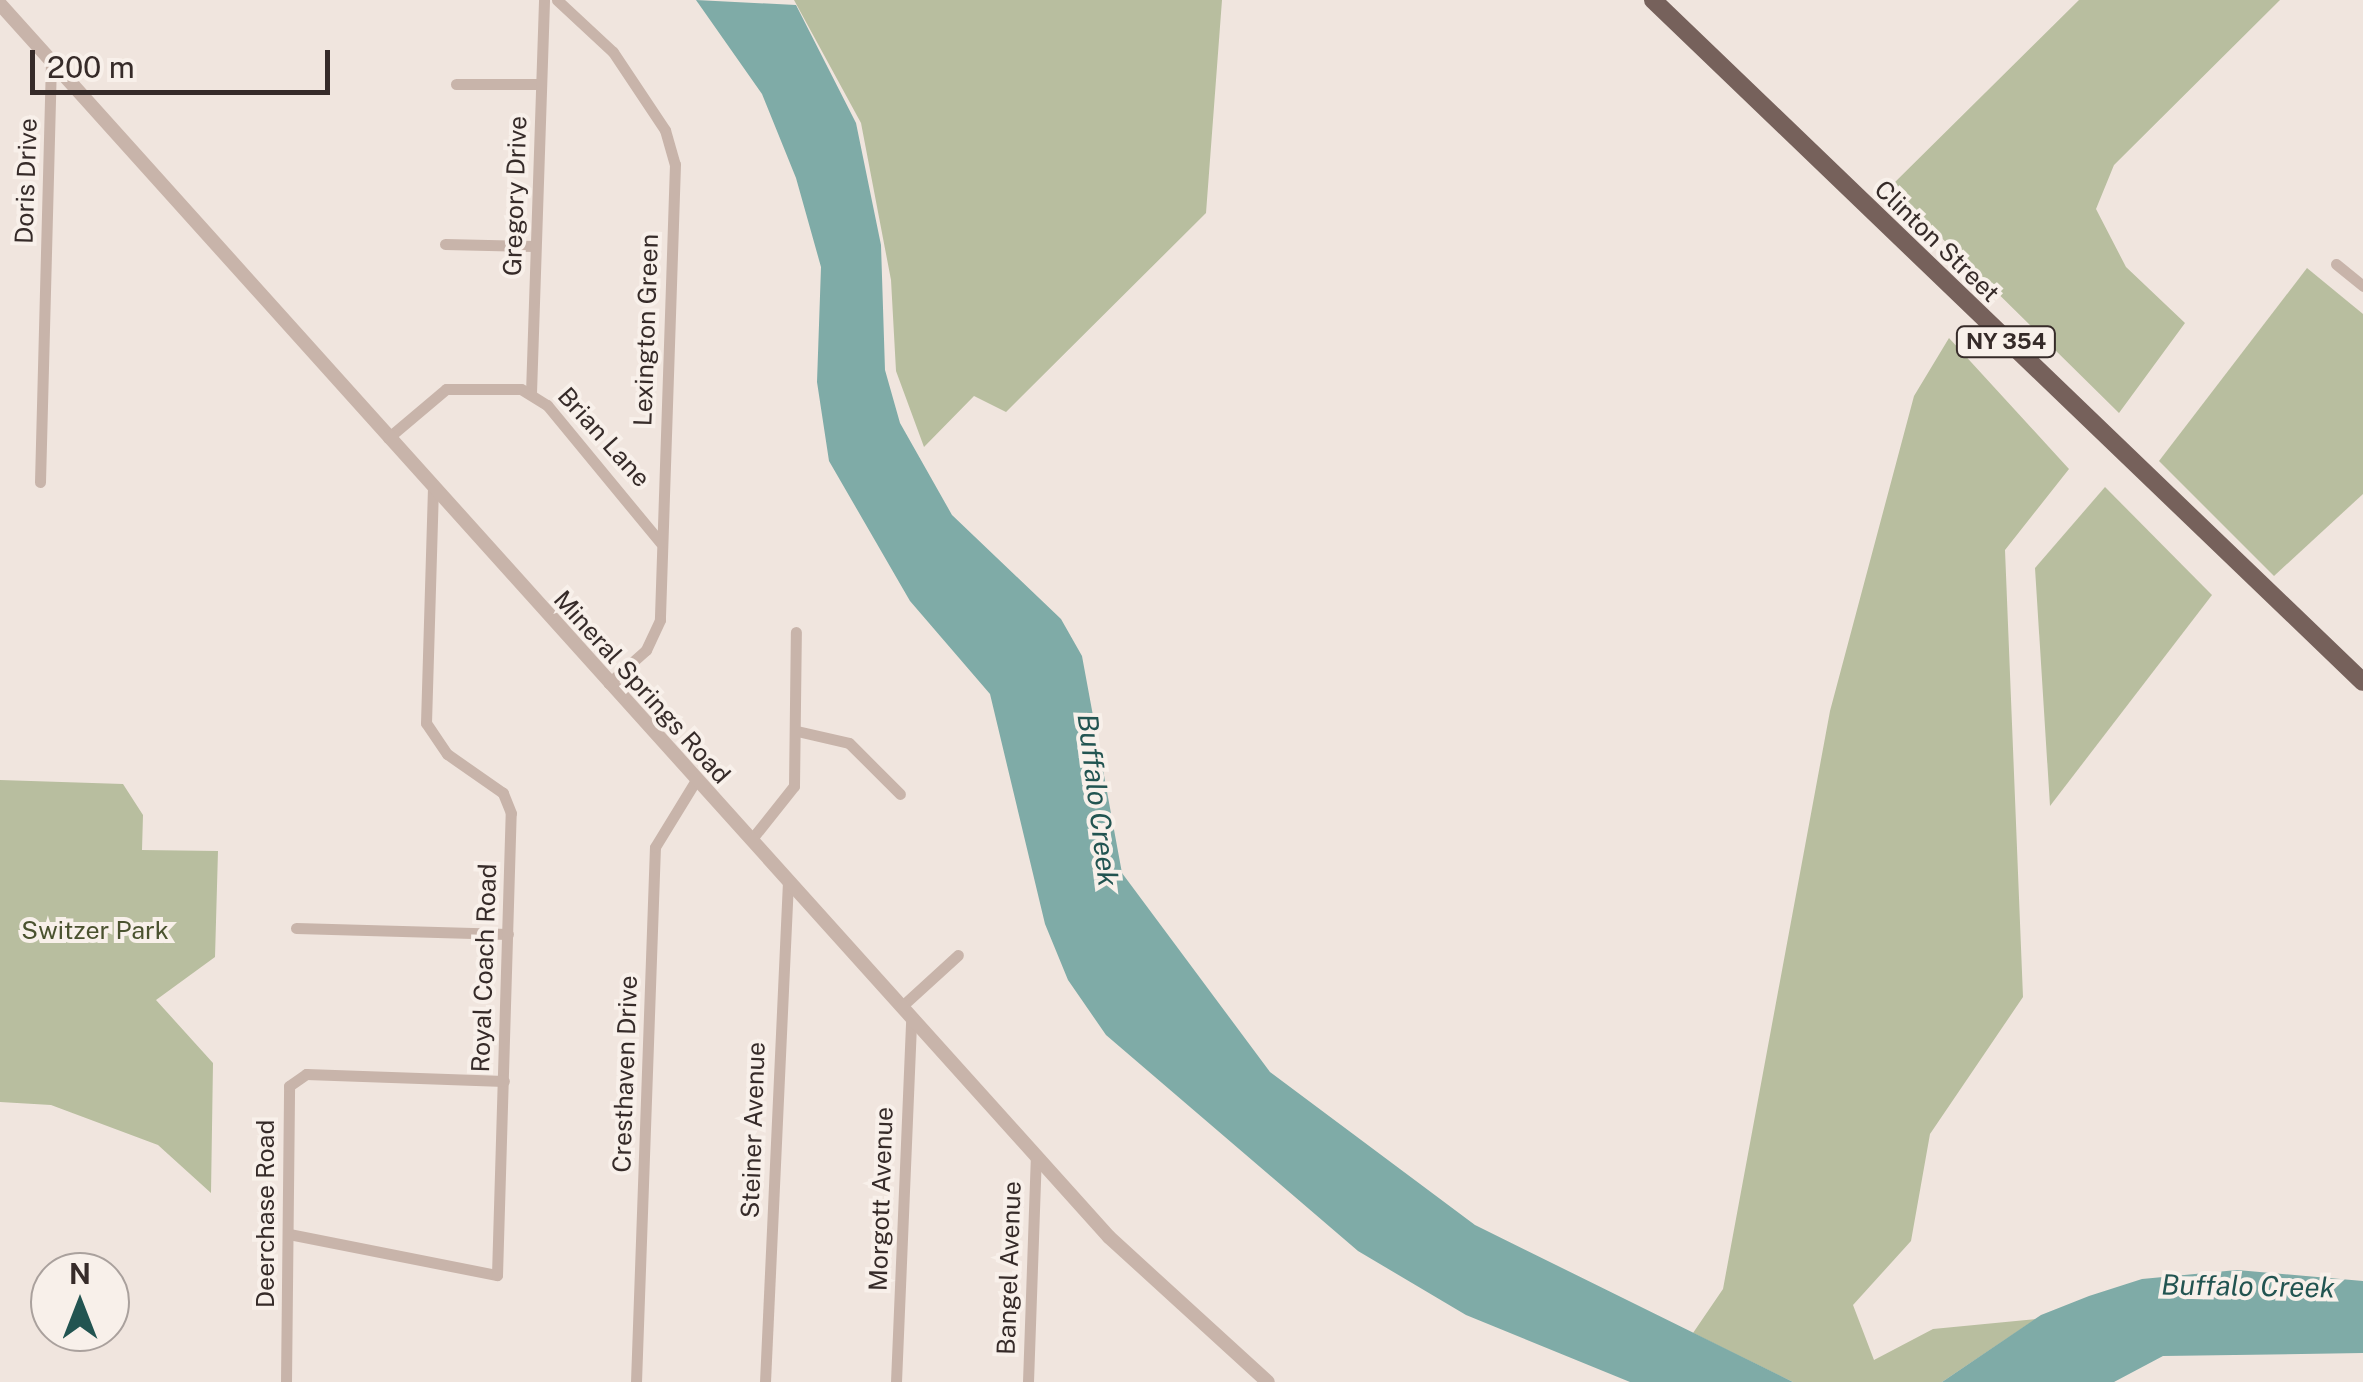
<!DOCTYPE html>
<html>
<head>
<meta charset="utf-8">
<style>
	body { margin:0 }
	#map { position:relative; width:2363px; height:1382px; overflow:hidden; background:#f0e5de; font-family:"Public Sans",sans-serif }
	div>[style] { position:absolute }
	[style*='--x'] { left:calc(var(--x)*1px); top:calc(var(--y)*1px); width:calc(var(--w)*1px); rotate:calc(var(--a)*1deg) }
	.green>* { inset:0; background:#b8be9f }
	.water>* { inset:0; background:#7faba7 }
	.minor>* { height:11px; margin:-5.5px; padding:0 5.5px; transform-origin:5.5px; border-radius:5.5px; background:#c8b4aa }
	.tertiary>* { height:14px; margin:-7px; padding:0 7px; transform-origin:7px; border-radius:7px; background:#c8b4aa }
	.primary>* { height:18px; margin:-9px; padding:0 9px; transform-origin:9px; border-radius:9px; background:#76615b }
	span { translate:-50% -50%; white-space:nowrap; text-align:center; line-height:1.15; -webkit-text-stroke:8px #f8f0ea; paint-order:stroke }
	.shield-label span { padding:2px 8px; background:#f8f0ea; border:2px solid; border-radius:8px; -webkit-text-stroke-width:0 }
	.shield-label { font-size:22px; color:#362b29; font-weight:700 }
	.street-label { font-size:25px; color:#362b29 }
	.park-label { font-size:25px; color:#4a522f }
	.water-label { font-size:28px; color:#225451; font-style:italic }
	.north { position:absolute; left:30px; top:1252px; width:100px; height:100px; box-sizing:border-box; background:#f8f0ea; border:2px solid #aaa19d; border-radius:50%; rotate:0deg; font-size:28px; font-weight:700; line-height:40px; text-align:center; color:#362b29 }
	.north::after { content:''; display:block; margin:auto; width:35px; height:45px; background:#225451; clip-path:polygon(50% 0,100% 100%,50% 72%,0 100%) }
	.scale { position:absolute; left:30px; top:50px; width:300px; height:45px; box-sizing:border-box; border:5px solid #362b29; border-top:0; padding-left:12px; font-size:30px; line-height:35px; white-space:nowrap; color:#362b29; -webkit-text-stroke:8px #f8f0ea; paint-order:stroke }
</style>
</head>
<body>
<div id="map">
	<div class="green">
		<i style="clip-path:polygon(794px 0,1222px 0,1206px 213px,1006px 412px,974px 396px,924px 447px,896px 371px,891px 280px,861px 123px)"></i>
		<i style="clip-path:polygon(2079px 0,2280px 0,2114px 165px,2096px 209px,2126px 267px,2185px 323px,2119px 413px,1890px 187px)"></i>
		<i style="clip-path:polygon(2307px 268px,2363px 314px,2363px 494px,2274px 576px,2159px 461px)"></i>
		<i style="clip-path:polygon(1949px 338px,2069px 469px,2005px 550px,2023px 997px,1930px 1134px,1911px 1241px,1853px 1305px,1874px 1360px,1933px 1329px,2036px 1319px,1942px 1382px,1793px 1382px,1693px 1333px,1723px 1289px,1830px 711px,1914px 396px)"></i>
		<i style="clip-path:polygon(2105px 487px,2212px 595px,2050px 806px,2035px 568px)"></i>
		<i style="clip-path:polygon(0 780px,123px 784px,143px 815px,142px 850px,218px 851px,215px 957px,156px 1000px,213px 1063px,211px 1193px,158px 1145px,51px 1105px,0 1102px)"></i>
	</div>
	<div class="water">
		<i style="clip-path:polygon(696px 0,796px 5px,856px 123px,881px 245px,885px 370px,900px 423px,952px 515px,1061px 619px,1082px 656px,1122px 873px,1270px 1072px,1475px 1225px,1793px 1382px,1630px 1382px,1466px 1315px,1358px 1251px,1106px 1035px,1068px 980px,1045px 924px,990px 694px,910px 601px,829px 461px,817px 382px,821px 267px,796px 178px,762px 94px)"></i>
		<i style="clip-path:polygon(2237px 1270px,2363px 1281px,2363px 1353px,2163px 1356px,2114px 1382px,1942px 1382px,2041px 1315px,2089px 1296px,2142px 1279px)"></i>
	</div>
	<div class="minor">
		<i style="--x:557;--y:0;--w:76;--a:42.9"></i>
		<i style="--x:613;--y:52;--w:94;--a:56.3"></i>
		<i style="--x:665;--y:130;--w:35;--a:74"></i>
		<i style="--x:675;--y:164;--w:456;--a:91.9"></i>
		<i style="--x:660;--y:620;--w:33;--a:115"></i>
		<i style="--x:646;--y:650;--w:50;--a:138.3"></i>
		<i style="--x:456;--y:84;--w:85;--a:0"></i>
		<i style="--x:445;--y:244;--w:90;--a:1.3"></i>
		<i style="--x:2336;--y:264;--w:35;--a:39"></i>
		<i style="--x:531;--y:393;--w:393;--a:-88.1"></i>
		<i style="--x:388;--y:438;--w:76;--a:-40.2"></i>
		<i style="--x:446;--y:389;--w:75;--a:0"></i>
		<i style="--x:521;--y:389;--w:31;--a:32"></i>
		<i style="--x:547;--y:405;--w:178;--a:50.5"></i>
		<i style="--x:40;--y:482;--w:420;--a:-88.5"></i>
		<i style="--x:797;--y:731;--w:53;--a:13"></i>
		<i style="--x:849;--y:743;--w:72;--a:45"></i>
		<i style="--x:751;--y:840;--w:69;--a:-51.5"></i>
		<i style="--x:794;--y:786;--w:154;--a:-89.3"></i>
		<i style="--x:296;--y:928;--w:212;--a:1.6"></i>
		<i style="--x:901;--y:1007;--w:77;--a:-42.4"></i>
		<i style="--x:289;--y:1234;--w:212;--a:11.2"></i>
		<i style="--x:497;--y:1275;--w:462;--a:-88.3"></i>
		<i style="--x:511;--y:813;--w:22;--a:-112"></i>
		<i style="--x:503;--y:793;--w:68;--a:-145.1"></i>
		<i style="--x:447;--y:754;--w:37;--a:-124"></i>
		<i style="--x:426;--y:723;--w:235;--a:-88.3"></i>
		<i style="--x:286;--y:1382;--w:296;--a:-89.4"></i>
		<i style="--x:289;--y:1086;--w:21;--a:-35"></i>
		<i style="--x:306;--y:1074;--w:198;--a:2"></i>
		<i style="--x:636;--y:1382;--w:535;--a:-87.97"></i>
		<i style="--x:655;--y:847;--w:79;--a:-58.5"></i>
		<i style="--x:765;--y:1382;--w:502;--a:-87.37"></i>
		<i style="--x:896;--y:1382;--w:364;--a:-87.6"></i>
		<i style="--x:1028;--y:1382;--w:226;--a:-88"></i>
	</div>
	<div class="tertiary">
		<i style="--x:0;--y:4;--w:1658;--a:48.03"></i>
		<i style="--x:1109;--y:1237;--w:215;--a:42.4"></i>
	</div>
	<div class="primary">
		<i style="--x:1653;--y:0;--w:984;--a:43.85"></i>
	</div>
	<div class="shield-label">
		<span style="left:2006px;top:342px">NY 354</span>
	</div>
	<div class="street-label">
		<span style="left:26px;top:181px;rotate:-88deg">Doris Drive</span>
		<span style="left:515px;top:196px;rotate:-88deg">Gregory Drive</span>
		<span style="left:1937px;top:241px;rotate:44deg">Clinton Street</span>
		<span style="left:646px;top:330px;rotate:-88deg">Lexington Green</span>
		<span style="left:604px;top:437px;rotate:48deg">Brian Lane</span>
		<span style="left:642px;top:687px;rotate:48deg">Mineral Springs Road</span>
		<span style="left:484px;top:968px;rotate:-88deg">Royal Coach Road</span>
		<span style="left:625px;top:1074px;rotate:-88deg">Cresthaven Drive</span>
		<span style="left:753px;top:1130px;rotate:-88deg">Steiner Avenue</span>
		<span style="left:881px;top:1199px;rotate:-88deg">Morgott Avenue</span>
		<span style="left:265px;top:1214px;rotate:-90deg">Deerchase Road</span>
		<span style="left:1009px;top:1268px;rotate:-88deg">Bangel Avenue</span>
	</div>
	<div class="park-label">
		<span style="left:95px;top:930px">Switzer Park</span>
	</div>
	<div class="water-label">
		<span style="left:1098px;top:800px;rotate:83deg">Buffalo Creek</span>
		<span style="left:2248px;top:1286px;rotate:1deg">Buffalo Creek</span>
	</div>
	<div class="north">N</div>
	<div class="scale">200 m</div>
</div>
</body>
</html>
